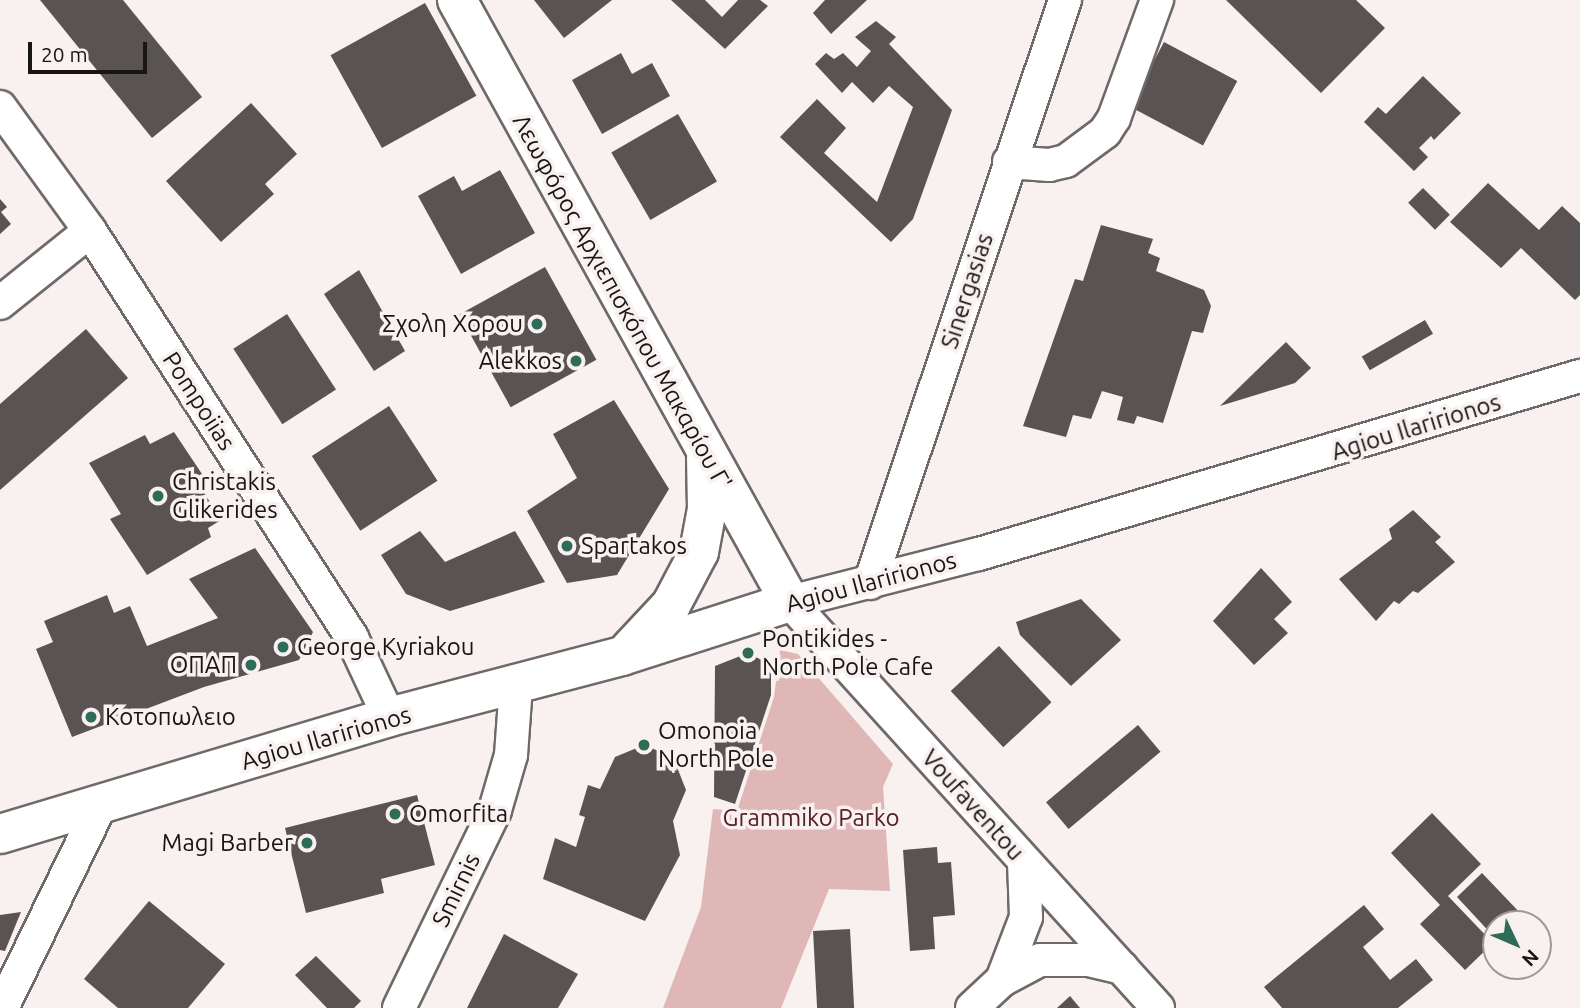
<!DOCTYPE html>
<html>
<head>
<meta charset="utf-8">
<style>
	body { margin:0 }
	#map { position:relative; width:1580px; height:1008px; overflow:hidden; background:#f9f0f0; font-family:Ubuntu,sans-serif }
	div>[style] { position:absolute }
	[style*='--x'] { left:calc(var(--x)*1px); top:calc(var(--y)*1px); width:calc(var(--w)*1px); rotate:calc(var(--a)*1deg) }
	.green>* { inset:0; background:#dfb7b6 }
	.building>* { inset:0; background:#5a5353; transform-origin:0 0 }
	.roads { filter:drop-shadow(2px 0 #706969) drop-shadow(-2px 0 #706969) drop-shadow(0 2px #706969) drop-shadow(0 -2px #706969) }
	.street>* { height:32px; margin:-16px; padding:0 16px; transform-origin:16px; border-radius:16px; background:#fff }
	.secondary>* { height:38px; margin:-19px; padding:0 19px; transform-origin:19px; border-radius:19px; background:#fff }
	.dots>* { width:19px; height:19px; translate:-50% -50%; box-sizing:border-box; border:4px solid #f9f0f0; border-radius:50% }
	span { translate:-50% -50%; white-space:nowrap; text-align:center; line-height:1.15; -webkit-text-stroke:7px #f9f0f0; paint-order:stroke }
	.street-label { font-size:24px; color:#181515 }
	.poi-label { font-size:24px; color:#181515 }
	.right { translate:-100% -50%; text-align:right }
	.left { translate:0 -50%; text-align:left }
	.park-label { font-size:24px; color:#542023 }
	.north { position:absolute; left:1482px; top:910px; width:70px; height:70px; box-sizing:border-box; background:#f9f0f0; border:2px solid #9f9898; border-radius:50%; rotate:134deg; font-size:19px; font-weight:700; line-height:28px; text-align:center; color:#181515 }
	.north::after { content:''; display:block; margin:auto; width:24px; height:32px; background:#2e6c59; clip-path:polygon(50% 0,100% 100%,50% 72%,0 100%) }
	.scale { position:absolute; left:28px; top:42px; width:119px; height:32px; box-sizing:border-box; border:4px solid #181515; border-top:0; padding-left:9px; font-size:21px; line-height:24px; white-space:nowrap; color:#181515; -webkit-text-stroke:5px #f9f0f0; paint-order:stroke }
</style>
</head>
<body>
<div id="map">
	<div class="green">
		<i style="clip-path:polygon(780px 650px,798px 654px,893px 764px,883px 787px,890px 891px,829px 889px,781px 1008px,663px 1008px,701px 907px,713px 809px,737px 811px,774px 697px)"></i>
	</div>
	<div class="building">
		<i style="clip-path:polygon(40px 0,123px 0,202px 97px,152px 138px)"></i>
		<i style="clip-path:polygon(534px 0,612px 0,564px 38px)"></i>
		<i style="clip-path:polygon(671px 0,705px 0,722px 17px,738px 0,760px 0,768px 6px,725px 49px)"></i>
		<i style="clip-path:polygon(825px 0,867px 0,831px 34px,813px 13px)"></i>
		<i style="clip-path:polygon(1226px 0,1356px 0,1385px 28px,1321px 93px)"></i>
		<i style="left:425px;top:3px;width:106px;height:108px;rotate:61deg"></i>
		<i style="clip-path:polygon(876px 21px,896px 37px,889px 44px,952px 110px,913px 219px,891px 242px,780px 137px,817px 99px,846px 128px,824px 153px,877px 202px,913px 107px,889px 86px,873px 103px,852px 82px,842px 93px,815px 64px,826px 53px,834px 59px,843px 53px,857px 67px,871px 51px,855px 37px)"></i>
		<i style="left:1164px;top:42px;width:83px;height:73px;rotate:28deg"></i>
		<i style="clip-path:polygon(621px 53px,632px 74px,652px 63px,670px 96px,602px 134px,572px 80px)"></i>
		<i style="clip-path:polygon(1423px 76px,1461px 113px,1434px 140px,1431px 136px,1419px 148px,1428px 157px,1414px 171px,1364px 122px,1378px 107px,1386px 114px)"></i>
		<i style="clip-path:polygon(251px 103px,297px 154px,265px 184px,274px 194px,221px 242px,166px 181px)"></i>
		<i style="left:678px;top:114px;width:78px;height:77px;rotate:60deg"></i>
		<i style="clip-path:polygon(500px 170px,535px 233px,461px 274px,418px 196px,454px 176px,462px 191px)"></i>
		<i style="clip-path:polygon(1488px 183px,1539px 230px,1562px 206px,1580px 223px,1580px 295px,1575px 300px,1521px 248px,1501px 268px,1450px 222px)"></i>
		<i style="left:1423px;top:188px;width:38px;height:21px;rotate:45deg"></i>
		<i style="clip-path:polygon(0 199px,7px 207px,1px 212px,11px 224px,0 234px)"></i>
		<i style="clip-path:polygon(1101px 225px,1153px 239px,1148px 253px,1160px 258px,1156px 271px,1204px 290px,1211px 306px,1203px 333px,1192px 331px,1163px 423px,1137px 416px,1134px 424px,1117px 420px,1123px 397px,1102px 391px,1091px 419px,1073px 415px,1066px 437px,1023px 426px,1075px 279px,1083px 281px)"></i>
		<i style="left:545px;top:267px;width:106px;height:98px;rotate:61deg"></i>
		<i style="clip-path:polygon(359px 270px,405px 351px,374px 371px,324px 294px)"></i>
		<i style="left:287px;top:314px;width:90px;height:64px;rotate:57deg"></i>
		<i style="left:1425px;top:320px;width:16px;height:73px;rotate:60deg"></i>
		<i style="clip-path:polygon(86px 329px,128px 378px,0 490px,0 404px)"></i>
		<i style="clip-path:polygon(1286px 342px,1311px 368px,1295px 383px,1220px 406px)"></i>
		<i style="clip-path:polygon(614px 400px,669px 489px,617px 575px,567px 583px,527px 511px,577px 478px,553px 434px)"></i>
		<i style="left:389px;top:406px;width:89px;height:92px;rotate:57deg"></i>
		<i style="clip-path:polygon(174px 432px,202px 474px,195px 478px,221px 520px,208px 528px,211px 537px,147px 575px,110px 519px,121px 514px,89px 463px,145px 435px,150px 444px)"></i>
		<i style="clip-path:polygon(1413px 510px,1441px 537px,1435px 542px,1455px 562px,1418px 593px,1413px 591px,1399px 604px,1394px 601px,1376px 621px,1339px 579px,1392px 539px,1389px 529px)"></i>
		<i style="clip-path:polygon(420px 531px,445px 562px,515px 531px,545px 582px,450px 611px,406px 594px,381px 555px)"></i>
		<i style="clip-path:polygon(255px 548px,313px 632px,299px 660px,204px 687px,72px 737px,36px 649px,53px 642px,44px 621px,107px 595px,114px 613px,130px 606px,147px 646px,218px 618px,189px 579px)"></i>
		<i style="clip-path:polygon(1261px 568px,1292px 602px,1274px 619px,1288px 633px,1254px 665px,1213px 621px)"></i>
		<i style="clip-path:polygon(1081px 599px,1121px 640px,1071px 686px,1020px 635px,1016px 622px)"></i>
		<i style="left:999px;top:646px;width:77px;height:66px;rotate:47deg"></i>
		<i style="clip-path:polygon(748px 653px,771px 665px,771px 695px,735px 804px,714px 797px,715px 666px)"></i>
		<i style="left:1138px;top:725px;width:35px;height:120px;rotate:50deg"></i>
		<i style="clip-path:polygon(644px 745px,673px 757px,686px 790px,673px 821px,680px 855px,645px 921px,543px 879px,555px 838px,576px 847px,585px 817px,579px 815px,588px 785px,600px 789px,615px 757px)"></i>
		<i style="clip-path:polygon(417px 795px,435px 865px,381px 879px,384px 893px,306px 913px,285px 828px)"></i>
		<i style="clip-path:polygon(1432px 813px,1481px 864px,1448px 896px,1493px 943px,1465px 970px,1420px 924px,1440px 905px,1391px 853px)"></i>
		<i style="clip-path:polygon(937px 847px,938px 863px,951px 862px,955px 915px,933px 917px,935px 949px,910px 951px,903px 850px)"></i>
		<i style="clip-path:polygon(1482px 873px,1523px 916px,1515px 924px,1496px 924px,1496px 939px,1457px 897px)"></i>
		<i style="clip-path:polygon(149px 901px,225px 964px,188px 1008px,118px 1008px,84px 979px)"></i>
		<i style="clip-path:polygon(1364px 905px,1384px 929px,1363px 947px,1390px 980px,1416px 959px,1433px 980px,1398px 1008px,1282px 1008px,1264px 987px)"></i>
		<i style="clip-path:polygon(21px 912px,5px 951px,0 950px,0 915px)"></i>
		<i style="left:850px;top:929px;width:79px;height:37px;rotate:87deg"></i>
		<i style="clip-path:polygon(504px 934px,578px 974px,558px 1008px,467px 1008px)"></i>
		<i style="clip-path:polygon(316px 956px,361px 1001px,354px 1008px,327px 1008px,295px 975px)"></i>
		<i style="clip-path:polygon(1070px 996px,1080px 1008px,1057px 1008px)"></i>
	</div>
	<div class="roads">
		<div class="street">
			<i style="--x:0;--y:107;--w:153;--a:54"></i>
			<i style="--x:90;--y:231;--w:484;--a:57.2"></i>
			<i style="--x:352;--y:638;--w:87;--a:64.9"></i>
			<i style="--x:1009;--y:162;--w:40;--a:4.3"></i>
			<i style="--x:1049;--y:165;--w:17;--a:-13"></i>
			<i style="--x:1066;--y:161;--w:49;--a:-36.6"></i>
			<i style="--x:1105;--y:132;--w:17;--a:-57"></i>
			<i style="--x:1114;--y:118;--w:126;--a:-70"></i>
			<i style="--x:0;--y:303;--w:115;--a:-38.7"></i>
			<i style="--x:870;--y:583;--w:615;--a:-71.51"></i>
			<i style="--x:1002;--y:980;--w:67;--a:-69.1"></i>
			<i style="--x:1026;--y:917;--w:55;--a:-92.1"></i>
			<i style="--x:2;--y:1008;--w:225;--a:-64.1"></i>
			<i style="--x:399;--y:1008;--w:220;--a:-64.1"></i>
			<i style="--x:495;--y:810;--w:57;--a:-73.8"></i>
			<i style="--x:511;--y:755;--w:69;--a:-85.9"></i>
			<i style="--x:972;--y:1008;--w:41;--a:-43"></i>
			<i style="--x:1002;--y:980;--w:43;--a:-27.8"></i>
			<i style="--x:1040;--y:960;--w:48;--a:0"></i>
			<i style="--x:1088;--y:960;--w:35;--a:13"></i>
			<i style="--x:1158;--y:1008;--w:548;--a:-132.19"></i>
			<i style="--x:790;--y:602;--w:195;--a:-14.3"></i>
			<i style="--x:979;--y:554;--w:627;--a:-16.5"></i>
		</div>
		<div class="secondary">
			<i style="--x:629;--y:650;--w:62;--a:-47"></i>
			<i style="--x:671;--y:605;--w:60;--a:-62.2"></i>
			<i style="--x:699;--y:552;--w:44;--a:-79.5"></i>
			<i style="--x:707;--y:509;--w:51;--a:-91.1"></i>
			<i style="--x:0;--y:834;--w:406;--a:-16.7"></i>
			<i style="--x:389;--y:717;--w:241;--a:-14.7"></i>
			<i style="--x:622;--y:656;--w:176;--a:-17.8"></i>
			<i style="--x:790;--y:602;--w:688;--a:-118.95"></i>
		</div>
	</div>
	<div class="dots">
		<i style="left:537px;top:324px;background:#2e6c59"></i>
		<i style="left:576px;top:361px;background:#2e6c59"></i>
		<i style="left:158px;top:496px;background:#2e6c59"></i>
		<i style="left:567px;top:546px;background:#2e6c59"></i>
		<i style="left:283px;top:647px;background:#2e6c59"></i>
		<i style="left:748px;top:653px;background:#2e6c59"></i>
		<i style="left:251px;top:665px;background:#2e6c59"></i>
		<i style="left:91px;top:717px;background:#2e6c59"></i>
		<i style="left:644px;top:745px;background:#2e6c59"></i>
		<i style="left:395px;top:814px;background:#2e6c59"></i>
		<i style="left:307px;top:843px;background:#2e6c59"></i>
	</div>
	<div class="street-label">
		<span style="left:967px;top:291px;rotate:-72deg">Sinergasias</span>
		<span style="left:622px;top:302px;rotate:61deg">Λεωφόρος Αρχιεπισκόπου Μακαρίου Γ'</span>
		<span style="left:199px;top:401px;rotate:57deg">Pompoiias</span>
		<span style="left:1416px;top:427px;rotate:-17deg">Agiou Ilaririonos</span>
		<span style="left:871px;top:582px;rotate:-15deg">Agiou Ilaririonos</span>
		<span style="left:326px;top:738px;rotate:-16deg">Agiou Ilaririonos</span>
		<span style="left:973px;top:805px;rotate:48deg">Voufaventou</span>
		<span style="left:456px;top:890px;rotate:-64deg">Smirnis</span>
	</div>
	<div class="poi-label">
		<span class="right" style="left:523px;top:324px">Σχολη Χορου</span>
		<span class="right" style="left:562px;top:361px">Alekkos</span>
		<span class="left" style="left:172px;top:496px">Christakis<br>Glikerides</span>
		<span class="left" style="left:581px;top:546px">Spartakos</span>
		<span class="left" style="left:762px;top:653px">Pontikides -<br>North Pole Cafe</span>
		<span class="left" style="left:297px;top:647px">George Kyriakou</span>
		<span class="right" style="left:237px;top:665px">ΟΠΑΠ</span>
		<span class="left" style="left:105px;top:717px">Κοτοπωλειο</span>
		<span class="left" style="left:658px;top:745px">Omonoia<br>North Pole</span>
		<span class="left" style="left:409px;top:814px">Omorfita</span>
		<span class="right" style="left:293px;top:843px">Magi Barber</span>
	</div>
	<div class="park-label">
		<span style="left:811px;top:818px">Grammiko Parko</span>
	</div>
	<div class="north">N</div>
	<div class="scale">20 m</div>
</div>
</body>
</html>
